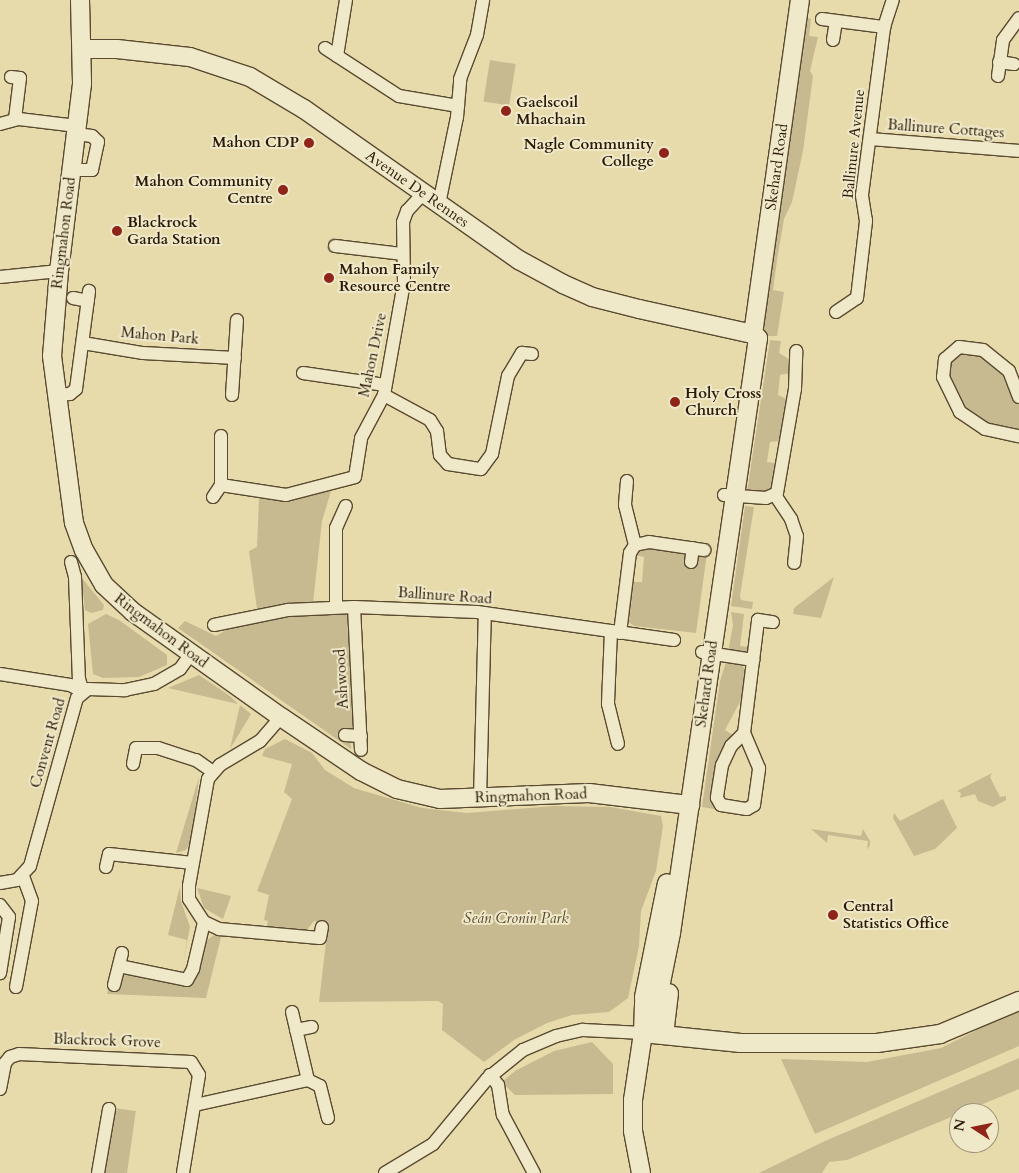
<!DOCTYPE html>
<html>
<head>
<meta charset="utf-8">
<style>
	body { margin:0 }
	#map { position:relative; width:1019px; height:1173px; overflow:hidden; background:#e7dbac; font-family:Cardo,serif }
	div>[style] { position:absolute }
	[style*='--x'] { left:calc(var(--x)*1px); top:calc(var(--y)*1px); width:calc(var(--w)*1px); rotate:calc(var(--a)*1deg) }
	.green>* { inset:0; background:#c7ba90; transform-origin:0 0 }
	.roads { filter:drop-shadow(1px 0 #594a30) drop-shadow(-1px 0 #594a30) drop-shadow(0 1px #594a30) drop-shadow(0 -1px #594a30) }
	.street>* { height:12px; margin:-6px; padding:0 6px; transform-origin:6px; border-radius:6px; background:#efe8c9 }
	.secondary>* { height:18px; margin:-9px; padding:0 9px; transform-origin:9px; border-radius:9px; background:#efe8c9 }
	.dots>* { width:14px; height:14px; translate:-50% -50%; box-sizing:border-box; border:2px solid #efe8c9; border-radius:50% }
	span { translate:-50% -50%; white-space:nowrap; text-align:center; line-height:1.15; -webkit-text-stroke:4px #efe8c9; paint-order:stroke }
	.poi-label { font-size:15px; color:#2a1906; font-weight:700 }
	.left { translate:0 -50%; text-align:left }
	.right { translate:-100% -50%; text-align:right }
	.street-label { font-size:15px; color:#2a1906 }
	.park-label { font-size:15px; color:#59492f; font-style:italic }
	.north { position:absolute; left:949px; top:1103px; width:50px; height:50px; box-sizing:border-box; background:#efe8c9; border:1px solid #a0957b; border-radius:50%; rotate:281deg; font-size:14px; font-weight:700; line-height:20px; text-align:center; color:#2a1906 }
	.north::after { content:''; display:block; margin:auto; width:18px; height:22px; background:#8f2418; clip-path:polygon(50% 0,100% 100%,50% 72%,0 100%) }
</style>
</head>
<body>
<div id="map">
	<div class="green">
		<i style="clip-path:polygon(806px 18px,811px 19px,809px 36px,818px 37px,810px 71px,813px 76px,803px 151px,792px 202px,784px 219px,777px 260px,773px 290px,784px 292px,777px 336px,762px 336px)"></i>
		<i style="left:490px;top:60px;width:26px;height:42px;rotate:9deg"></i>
		<i style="clip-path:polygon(770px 340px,781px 341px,779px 353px,789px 359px,790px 373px,780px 375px,778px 395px,787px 399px,779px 441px,770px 442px,767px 462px,776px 463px,772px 489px,767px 493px,747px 492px)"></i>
		<i style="clip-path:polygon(960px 352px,976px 352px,1003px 371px,1019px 404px,1019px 431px,994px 428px,963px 407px,948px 377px,950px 360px)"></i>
		<i style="clip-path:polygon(331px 491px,322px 521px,313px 603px,257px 609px,249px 551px,257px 547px,259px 498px,286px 500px)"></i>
		<i style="clip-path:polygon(745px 506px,754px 507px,740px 596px,741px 600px,753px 602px,752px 609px,731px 606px)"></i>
		<i style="clip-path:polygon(643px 545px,685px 553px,684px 563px,694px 565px,698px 555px,707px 553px,696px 633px,634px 626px,629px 622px,632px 582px,642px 582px,644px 557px,635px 555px)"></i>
		<i style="clip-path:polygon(81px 577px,104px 605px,103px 610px,91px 613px,85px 610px)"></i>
		<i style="clip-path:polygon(834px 577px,821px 618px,793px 614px,794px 608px)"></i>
		<i style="clip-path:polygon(731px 612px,744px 614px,740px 646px,749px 647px,745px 654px,728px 652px,733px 625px)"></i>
		<i style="clip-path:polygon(106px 614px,119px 620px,167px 655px,167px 665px,139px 677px,103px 678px,93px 674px,88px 624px)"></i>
		<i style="clip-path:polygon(347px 614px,354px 725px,350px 730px,351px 749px,178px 628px,185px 621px,216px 636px,233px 626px,285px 616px)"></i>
		<i style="clip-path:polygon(726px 662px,741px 664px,746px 671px,742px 698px,725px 730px,733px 735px,720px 762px,714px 809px,702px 807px,720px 681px)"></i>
		<i style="clip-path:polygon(199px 675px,230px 696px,238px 704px,168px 688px)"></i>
		<i style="clip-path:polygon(240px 705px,251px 714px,230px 749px)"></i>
		<i style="clip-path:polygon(285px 739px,312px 753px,325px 770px,354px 788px,422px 808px,467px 813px,553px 806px,610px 807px,661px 816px,663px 826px,656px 871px,641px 911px,639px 946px,628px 998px,609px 1012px,572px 1015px,547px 1023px,514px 1040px,484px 1062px,442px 1030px,443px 1004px,438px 1001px,319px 1002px,328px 925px,314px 921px,306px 931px,266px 930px,268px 921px,264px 920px,269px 895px,257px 891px,292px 799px,284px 792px,292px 764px,262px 756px,265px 749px)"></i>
		<i style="clip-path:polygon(992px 773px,990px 777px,1000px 797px,1006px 796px,1006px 800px,993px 807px,978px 801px,975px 794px,960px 798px,961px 793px,957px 791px)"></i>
		<i style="clip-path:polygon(199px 777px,192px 839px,186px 850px,176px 853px)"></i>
		<i style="clip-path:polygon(943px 799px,957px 828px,935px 849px,914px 856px,893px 818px,894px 813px,900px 821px)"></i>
		<i style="clip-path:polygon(811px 829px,861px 836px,863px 829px,870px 841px,870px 845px,867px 850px,868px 841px,828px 835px,827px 843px)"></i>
		<i style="clip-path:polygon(180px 886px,181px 901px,190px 927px,183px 964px,187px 940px,168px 935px)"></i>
		<i style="clip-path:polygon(197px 888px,231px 896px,223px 919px,204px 908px)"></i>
		<i style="clip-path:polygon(214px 935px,221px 937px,206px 998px,107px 994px,108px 989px,114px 991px,123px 975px,129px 974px,180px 985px,193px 981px,205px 942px)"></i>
		<i style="clip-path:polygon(1019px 1009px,1019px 1046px,815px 1134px,781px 1059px,867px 1062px,941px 1048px)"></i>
		<i style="clip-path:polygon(592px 1042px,613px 1064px,613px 1094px,515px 1095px,502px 1082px,515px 1071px,554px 1051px)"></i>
		<i style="clip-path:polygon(1019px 1058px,1019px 1089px,847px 1160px,829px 1162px,822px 1173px,759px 1173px,825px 1141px)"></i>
		<i style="left:114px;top:1108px;width:22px;height:66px;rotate:8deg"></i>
	</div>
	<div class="roads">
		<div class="street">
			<i style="--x:822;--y:19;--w:63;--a:7.4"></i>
			<i style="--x:833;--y:40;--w:19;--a:-81"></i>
			<i style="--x:325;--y:48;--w:88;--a:33"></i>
			<i style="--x:399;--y:96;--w:60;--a:9.6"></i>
			<i style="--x:337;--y:56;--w:57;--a:-80.9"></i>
			<i style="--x:999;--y:62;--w:15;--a:8"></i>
			<i style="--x:998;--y:76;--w:36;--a:-82"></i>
			<i style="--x:1003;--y:40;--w:27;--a:-54"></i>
			<i style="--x:11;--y:77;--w:9;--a:6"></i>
			<i style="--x:20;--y:78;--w:41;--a:97"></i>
			<i style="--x:0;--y:124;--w:20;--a:-15"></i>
			<i style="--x:19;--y:119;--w:58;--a:6.9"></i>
			<i style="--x:870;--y:139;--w:149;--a:4.6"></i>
			<i style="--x:72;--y:170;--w:20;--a:0"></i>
			<i style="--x:92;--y:170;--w:29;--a:-78"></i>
			<i style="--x:98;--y:142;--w:8;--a:-135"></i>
			<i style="--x:92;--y:136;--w:16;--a:-173"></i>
			<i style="--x:439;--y:204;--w:89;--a:-78.3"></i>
			<i style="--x:457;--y:117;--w:38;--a:-85"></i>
			<i style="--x:460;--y:79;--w:47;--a:-68.9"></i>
			<i style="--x:477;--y:35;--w:36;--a:-80"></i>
			<i style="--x:335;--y:246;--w:67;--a:6.8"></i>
			<i style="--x:0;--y:277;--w:59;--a:-5.8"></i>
			<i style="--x:73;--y:298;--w:15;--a:11"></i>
			<i style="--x:836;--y:312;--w:25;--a:-34"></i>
			<i style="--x:857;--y:298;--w:78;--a:-83.3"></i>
			<i style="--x:866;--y:221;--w:26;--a:-99"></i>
			<i style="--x:862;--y:195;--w:169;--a:-82.5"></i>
			<i style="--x:884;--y:27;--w:28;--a:-72"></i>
			<i style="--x:83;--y:343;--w:61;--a:9.5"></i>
			<i style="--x:143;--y:353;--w:92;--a:3.1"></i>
			<i style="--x:303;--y:373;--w:83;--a:8.3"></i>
			<i style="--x:55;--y:395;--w:15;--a:-4"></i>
			<i style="--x:70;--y:394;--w:8;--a:-40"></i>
			<i style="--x:76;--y:389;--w:99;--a:-82.4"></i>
			<i style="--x:232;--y:395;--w:75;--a:-86.2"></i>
			<i style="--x:384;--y:395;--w:52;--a:28.5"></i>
			<i style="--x:430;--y:420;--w:13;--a:58"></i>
			<i style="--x:437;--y:431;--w:24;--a:83"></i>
			<i style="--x:440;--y:455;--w:12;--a:48"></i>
			<i style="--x:448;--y:464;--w:33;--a:9"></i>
			<i style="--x:481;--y:469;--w:19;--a:-54"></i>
			<i style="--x:492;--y:454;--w:80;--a:-78.4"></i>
			<i style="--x:508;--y:376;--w:27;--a:-59"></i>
			<i style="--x:522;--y:353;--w:10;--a:6"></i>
			<i style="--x:1019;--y:397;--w:28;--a:-111"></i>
			<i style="--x:1009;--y:371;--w:33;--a:-141"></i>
			<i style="--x:983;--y:350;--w:24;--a:-173"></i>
			<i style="--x:959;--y:347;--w:18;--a:139"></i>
			<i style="--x:945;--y:359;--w:18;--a:96"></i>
			<i style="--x:943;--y:377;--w:39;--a:64"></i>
			<i style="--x:960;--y:412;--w:30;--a:34"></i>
			<i style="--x:985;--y:429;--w:35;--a:12"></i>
			<i style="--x:221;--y:436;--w:49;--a:90"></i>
			<i style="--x:221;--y:485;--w:66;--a:8.7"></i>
			<i style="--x:286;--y:495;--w:71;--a:-14.6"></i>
			<i style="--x:355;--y:477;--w:39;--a:-81"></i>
			<i style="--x:361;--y:438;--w:49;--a:-61.9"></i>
			<i style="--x:384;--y:395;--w:114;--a:-79.9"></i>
			<i style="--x:404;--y:283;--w:61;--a:-90.9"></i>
			<i style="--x:403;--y:222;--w:12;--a:-70"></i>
			<i style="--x:407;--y:211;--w:23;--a:-47"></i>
			<i style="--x:627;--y:481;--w:24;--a:95"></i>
			<i style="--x:625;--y:505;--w:41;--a:76"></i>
			<i style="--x:724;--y:495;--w:42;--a:4.1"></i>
			<i style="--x:766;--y:498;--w:12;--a:-24"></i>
			<i style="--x:777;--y:493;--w:106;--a:-80.2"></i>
			<i style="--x:795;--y:389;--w:38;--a:-88"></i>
			<i style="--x:775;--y:495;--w:29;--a:56"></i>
			<i style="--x:791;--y:519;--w:18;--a:71"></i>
			<i style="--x:797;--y:536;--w:27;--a:96"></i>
			<i style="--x:213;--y:497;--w:14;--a:-56"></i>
			<i style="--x:71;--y:562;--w:16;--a:75"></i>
			<i style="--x:75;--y:577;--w:102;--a:87.8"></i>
			<i style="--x:79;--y:679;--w:14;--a:73"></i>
			<i style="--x:691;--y:562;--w:14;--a:-82"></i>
			<i style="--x:336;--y:607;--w:79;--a:-90"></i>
			<i style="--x:336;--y:528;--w:24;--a:-66"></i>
			<i style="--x:354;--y:607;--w:143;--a:87.2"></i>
			<i style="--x:214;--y:625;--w:76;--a:-11.5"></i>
			<i style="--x:288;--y:610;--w:66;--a:-2.6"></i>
			<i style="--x:354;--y:607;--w:123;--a:2.3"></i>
			<i style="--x:477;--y:612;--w:199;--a:8.1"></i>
			<i style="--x:611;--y:631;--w:73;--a:92.4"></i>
			<i style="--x:608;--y:704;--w:41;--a:76"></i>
			<i style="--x:620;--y:633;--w:81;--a:-82.9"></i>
			<i style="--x:630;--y:553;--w:9;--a:-58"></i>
			<i style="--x:635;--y:545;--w:14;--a:-12"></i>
			<i style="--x:649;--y:542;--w:56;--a:8.3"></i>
			<i style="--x:702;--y:652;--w:52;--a:8.9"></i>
			<i style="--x:0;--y:674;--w:71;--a:8.9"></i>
			<i style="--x:70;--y:685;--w:15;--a:28"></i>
			<i style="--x:281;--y:717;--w:32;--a:131"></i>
			<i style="--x:260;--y:741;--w:47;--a:149"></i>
			<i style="--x:220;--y:765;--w:18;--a:131"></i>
			<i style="--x:208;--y:779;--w:109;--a:100.1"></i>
			<i style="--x:189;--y:886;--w:13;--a:90"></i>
			<i style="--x:189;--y:899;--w:27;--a:57"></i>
			<i style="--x:204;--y:922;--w:17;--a:25"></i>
			<i style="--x:219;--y:929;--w:101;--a:5.1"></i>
			<i style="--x:320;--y:938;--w:11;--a:-80"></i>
			<i style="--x:744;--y:733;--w:18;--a:135"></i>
			<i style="--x:731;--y:746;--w:21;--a:115"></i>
			<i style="--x:722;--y:765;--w:33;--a:99"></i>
			<i style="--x:717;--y:798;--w:8;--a:60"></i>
			<i style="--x:721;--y:805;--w:26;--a:9"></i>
			<i style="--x:747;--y:809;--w:8;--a:-30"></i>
			<i style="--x:754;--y:805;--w:37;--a:-82"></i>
			<i style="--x:759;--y:768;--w:38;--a:-113"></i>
			<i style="--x:744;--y:733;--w:114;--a:-82.9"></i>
			<i style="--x:758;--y:620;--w:15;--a:8"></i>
			<i style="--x:345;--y:735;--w:16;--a:4"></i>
			<i style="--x:133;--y:764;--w:16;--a:-79"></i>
			<i style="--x:136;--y:748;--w:22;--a:0"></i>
			<i style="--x:158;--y:748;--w:40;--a:18"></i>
			<i style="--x:196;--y:760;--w:19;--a:35"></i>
			<i style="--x:480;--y:798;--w:185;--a:-88.5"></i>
			<i style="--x:106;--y:867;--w:13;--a:-77"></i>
			<i style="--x:109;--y:854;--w:84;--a:6.1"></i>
			<i style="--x:0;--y:883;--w:17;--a:-10"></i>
			<i style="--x:17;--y:880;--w:19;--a:-47"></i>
			<i style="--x:30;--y:866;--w:174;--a:-74.4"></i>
			<i style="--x:77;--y:698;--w:14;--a:-39"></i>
			<i style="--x:88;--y:689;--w:37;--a:2"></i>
			<i style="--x:125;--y:690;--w:30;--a:-12"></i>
			<i style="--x:154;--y:684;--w:30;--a:-30"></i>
			<i style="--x:180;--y:669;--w:19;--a:-54"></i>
			<i style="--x:0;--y:905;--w:15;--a:53"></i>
			<i style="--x:9;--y:917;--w:57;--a:99.1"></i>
			<i style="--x:119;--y:966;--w:69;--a:11.6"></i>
			<i style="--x:187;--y:980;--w:13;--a:-61"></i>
			<i style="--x:193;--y:969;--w:48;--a:-76.8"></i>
			<i style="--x:114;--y:985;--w:33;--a:-76"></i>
			<i style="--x:16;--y:987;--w:87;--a:-79.5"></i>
			<i style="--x:32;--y:901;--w:27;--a:-110"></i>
			<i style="--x:292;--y:1012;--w:70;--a:76.8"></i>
			<i style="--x:296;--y:1030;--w:16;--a:-11"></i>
			<i style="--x:490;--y:1075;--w:13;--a:51"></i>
			<i style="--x:498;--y:1085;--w:30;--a:81"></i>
			<i style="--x:503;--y:1115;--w:66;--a:61.9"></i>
			<i style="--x:0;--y:1089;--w:26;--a:-79"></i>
			<i style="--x:5;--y:1063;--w:8;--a:-50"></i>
			<i style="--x:10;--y:1057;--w:9;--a:-18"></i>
			<i style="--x:19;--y:1054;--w:172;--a:2.7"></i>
			<i style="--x:191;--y:1062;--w:15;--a:58"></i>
			<i style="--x:199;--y:1075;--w:99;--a:99.3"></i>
			<i style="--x:195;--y:1105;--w:116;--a:-12.5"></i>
			<i style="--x:308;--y:1080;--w:13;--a:27"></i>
			<i style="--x:320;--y:1086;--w:33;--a:76"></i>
			<i style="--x:98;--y:1173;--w:65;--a:-80.2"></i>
			<i style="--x:385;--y:1173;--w:56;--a:-31.1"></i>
			<i style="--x:433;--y:1144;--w:85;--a:-50.3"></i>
			<i style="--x:487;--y:1079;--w:46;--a:-38.9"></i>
			<i style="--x:523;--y:1050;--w:36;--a:-23"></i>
			<i style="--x:556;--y:1036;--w:28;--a:-13"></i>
			<i style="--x:583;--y:1030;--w:60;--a:2.9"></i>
		</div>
		<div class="secondary">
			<i style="--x:80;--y:0;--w:84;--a:88.6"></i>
			<i style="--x:82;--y:84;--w:188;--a:97"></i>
			<i style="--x:59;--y:271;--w:85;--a:94.7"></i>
			<i style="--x:52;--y:356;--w:168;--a:82.5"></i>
			<i style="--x:74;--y:523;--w:29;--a:70"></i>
			<i style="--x:84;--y:550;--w:40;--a:60.3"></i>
			<i style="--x:104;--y:585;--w:40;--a:43"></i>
			<i style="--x:133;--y:612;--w:181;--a:35.4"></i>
			<i style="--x:281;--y:717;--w:97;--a:34"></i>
			<i style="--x:361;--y:771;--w:40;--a:26.6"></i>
			<i style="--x:397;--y:789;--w:44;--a:13.1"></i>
			<i style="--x:440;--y:799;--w:149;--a:-2.3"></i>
			<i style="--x:589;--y:793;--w:102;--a:6.8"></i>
			<i style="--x:84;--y:49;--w:33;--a:0"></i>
			<i style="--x:117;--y:49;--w:73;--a:6.3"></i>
			<i style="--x:190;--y:57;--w:63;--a:18.4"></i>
			<i style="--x:250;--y:77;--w:63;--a:30.7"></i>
			<i style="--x:304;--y:109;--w:263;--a:35.1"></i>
			<i style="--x:519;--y:260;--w:50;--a:28.6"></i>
			<i style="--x:563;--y:284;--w:32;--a:24"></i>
			<i style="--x:592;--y:297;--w:49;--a:14.3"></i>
			<i style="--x:639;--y:309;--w:117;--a:12.4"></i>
			<i style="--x:643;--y:1033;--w:29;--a:-63"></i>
			<i style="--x:656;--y:1007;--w:76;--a:-78.5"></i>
			<i style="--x:671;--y:933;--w:601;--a:-81.68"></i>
			<i style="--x:758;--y:338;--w:6;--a:-141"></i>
			<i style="--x:753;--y:334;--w:337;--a:-82"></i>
			<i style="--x:643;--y:1033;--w:98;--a:5.9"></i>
			<i style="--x:740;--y:1043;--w:137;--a:0"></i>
			<i style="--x:877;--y:1043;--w:64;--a:-8.1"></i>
			<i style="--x:940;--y:1034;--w:86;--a:-22.7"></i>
			<i style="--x:664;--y:1035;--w:42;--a:-83.2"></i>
			<i style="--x:641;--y:1173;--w:43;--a:-100.8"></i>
			<i style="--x:633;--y:1131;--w:31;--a:-90"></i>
			<i style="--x:633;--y:1100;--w:68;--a:-81.5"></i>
			<i style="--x:643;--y:1033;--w:36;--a:-88"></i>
			<i style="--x:644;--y:997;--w:116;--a:-78.6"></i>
		</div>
	</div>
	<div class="dots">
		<i style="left:506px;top:111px;background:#8f2418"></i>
		<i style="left:309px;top:143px;background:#8f2418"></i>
		<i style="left:664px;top:153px;background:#8f2418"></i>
		<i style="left:283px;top:190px;background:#8f2418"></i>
		<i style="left:117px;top:231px;background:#8f2418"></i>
		<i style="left:329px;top:278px;background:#8f2418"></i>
		<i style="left:675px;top:402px;background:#8f2418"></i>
		<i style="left:833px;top:915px;background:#8f2418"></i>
	</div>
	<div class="poi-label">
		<span class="left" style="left:516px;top:111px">Gaelscoil<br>Mhachain</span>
		<span class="right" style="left:299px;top:143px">Mahon CDP</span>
		<span class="right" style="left:654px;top:153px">Nagle Community<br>College</span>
		<span class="right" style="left:273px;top:190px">Mahon Community<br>Centre</span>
		<span class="left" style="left:127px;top:231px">Blackrock<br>Garda Station</span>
		<span class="left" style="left:339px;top:278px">Mahon Family<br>Resource Centre</span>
		<span class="left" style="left:685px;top:402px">Holy Cross<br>Church</span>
		<span class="left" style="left:843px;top:915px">Central<br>Statistics Office</span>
	</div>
	<div class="street-label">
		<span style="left:946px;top:129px;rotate:4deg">Ballinure Cottages</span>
		<span style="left:854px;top:144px;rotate:-84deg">Ballinure Avenue</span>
		<span style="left:777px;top:167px;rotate:-82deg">Skehard Road</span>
		<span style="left:417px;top:189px;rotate:35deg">Avenue De Rennes</span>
		<span style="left:64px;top:233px;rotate:-83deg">Ringmahon Road</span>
		<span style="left:160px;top:336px;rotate:5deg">Mahon Park</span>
		<span style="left:373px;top:355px;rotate:-78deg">Mahon Drive</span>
		<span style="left:445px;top:596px;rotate:4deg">Ballinure Road</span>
		<span style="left:161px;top:631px;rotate:37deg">Ringmahon Road</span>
		<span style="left:342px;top:679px;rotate:-93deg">Ashwood</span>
		<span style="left:707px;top:684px;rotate:-82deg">Skehard Road</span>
		<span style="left:48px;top:743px;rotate:-74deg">Convent Road</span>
		<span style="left:531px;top:796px;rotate:-2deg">Ringmahon Road</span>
		<span style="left:107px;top:1041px;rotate:2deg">Blackrock Grove</span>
	</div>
	<div class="park-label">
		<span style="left:516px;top:919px">Seán Cronin Park</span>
	</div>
	<div class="north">N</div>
</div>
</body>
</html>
